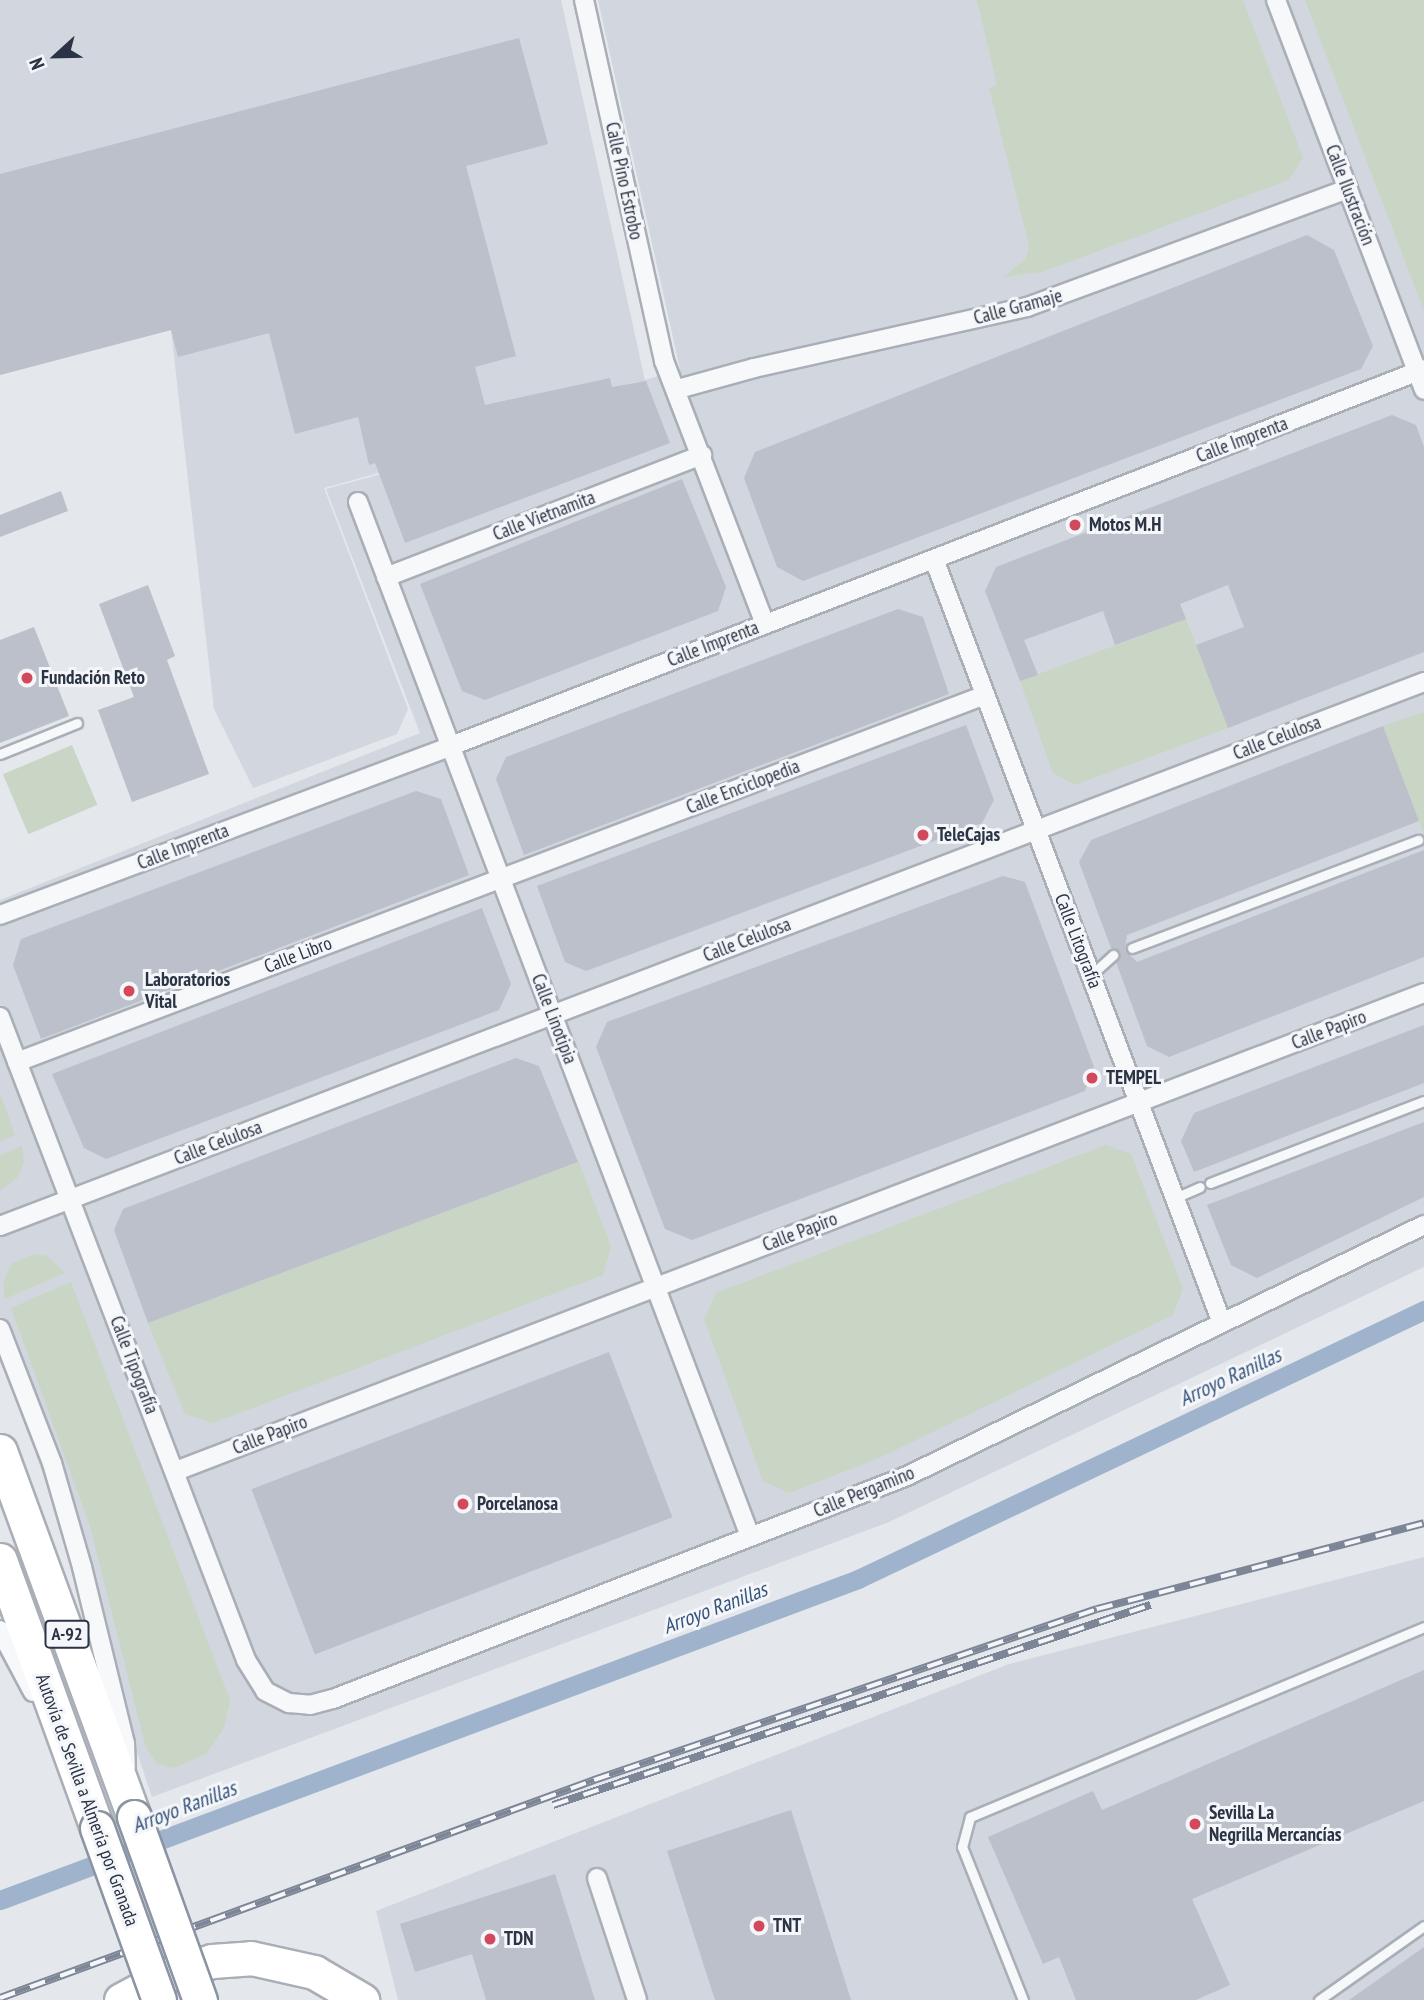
<!DOCTYPE html>
<html>
<head>
<meta charset="utf-8">
<style>
	body { margin:0 }
	#map { position:relative; width:1424px; height:2000px; overflow:hidden; background:#e4e7ec; font-family:"PT Sans Narrow",sans-serif }
	div>[style] { position:absolute }
	[style*='--x'] { left:calc(var(--x)*1px); top:calc(var(--y)*1px); width:calc(var(--w)*1px); rotate:calc(var(--a)*1deg) }
	.built>* { inset:0; background:#d2d6de }
	.green>* { inset:0; background:#c9d6c5; transform-origin:0 0 }
	.canal>* { height:19px; margin:-9.5px; padding:0 9.5px; transform-origin:9.5px; border-radius:9.5px; background:#9fb4cc }
	.building>* { inset:0; background:#bbc0ca; transform-origin:0 0 }
	.roads { filter:drop-shadow(2px 0 #a9aeb7) drop-shadow(-2px 0 #a9aeb7) drop-shadow(0 2px #a9aeb7) drop-shadow(0 -2px #a9aeb7) }
	.lane>* { height:9px; margin:-4.5px; padding:0 4.5px; transform-origin:4.5px; border-radius:4.5px; background:#f7f8fa }
	.street>* { height:18px; margin:-9px; padding:0 9px; transform-origin:9px; border-radius:9px; background:#f7f8fa }
	.highway>* { height:33px; margin:-16.5px; padding:0 16.5px; transform-origin:16.5px; border-radius:16.5px; background:#fff }
	.rail>* { height:8px; margin-top:-4px; transform-origin:0; background:repeating-linear-gradient(90deg,#f4f6f9 0 16px,#7d8696 0 32px); box-sizing:border-box; border-block:2px solid #7d8696 }
	.bridges { filter:drop-shadow(2px 0 #8b94a3) drop-shadow(-2px 0 #8b94a3) drop-shadow(0 2px #8b94a3) drop-shadow(0 -2px #8b94a3) }
	.highway-bridge>* { height:33px; margin:-16.5px; padding:0 16.5px; transform-origin:16.5px; border-radius:16.5px; background:#fff }
	.dots>* { width:19px; height:19px; translate:-50% -50%; box-sizing:border-box; border:4px solid #f4f6f9; border-radius:50% }
	span { translate:-50% -50%; white-space:nowrap; text-align:center; line-height:1.15; -webkit-text-stroke:6px #f4f6f9; paint-order:stroke }
	.shield-label span { padding:2px 5px; background:#f4f6f9; border:2px solid; border-radius:5px; -webkit-text-stroke-width:0 }
	.shield-label { font-size:18px; color:#2b3445; font-weight:700 }
	.street-label { font-size:19px; color:#2b3445 }
	.poi-label { font-size:19px; color:#2b3445; font-weight:700 }
	.left { translate:0 -50%; text-align:left }
	.water-label { font-size:21px; color:#34527a; font-style:italic }
	.north { position:absolute; left:21px; top:21px; width:70px; height:70px; -webkit-text-stroke:5px #f4f6f9; paint-order:stroke; rotate:248deg; font-size:19px; font-weight:700; line-height:28px; text-align:center; color:#2b3445 }
	.north::after { content:''; display:block; margin:auto; width:24px; height:32px; background:#2b3445; clip-path:polygon(50% 0,100% 100%,50% 72%,0 100%) }
</style>
</head>
<body>
<div id="map">
	<div class="built">
		<i style="clip-path:polygon(0 0,561px 0,645px 380px,680px 369px,598px 0,1424px 0,1424px 1267px,889px 1522px,152px 1797px,0 1348px,0 900px,420px 733px,326px 489px,631px 406px,626px 386px,640px 381px,625px 385px,629px 404px,324px 488px,408px 709px,397px 734px,253px 788px,214px 709px,171px 330px,0 375px)"></i>
		<i style="clip-path:polygon(1424px 1557px,1424px 2000px,398px 2000px,376px 1911px,1009px 1664px)"></i>
	</div>
	<div class="green">
		<i style="clip-path:polygon(977px 0,1243px 0,1303px 158px,1289px 180px,1042px 272px,1004px 277px,1026px 258px,1029px 245px,989px 88px,997px 85px)"></i>
		<i style="clip-path:polygon(1305px 0,1424px 0,1424px 311px)"></i>
		<i style="clip-path:polygon(1186px 619px,1228px 728px,1075px 785px,1053px 773px,1020px 681px)"></i>
		<i style="clip-path:polygon(1424px 712px,1424px 834px,1383px 726px)"></i>
		<i style="left:72px;top:745px;width:65px;height:75px;rotate:67deg"></i>
		<i style="clip-path:polygon(0 1093px,15px 1135px,0 1141px)"></i>
		<i style="clip-path:polygon(1106px 1145px,1131px 1154px,1183px 1289px,1173px 1315px,879px 1458px,789px 1493px,763px 1481px,704px 1319px,716px 1293px)"></i>
		<i style="clip-path:polygon(22px 1146px,24px 1161px,18px 1177px,0 1191px,0 1155px)"></i>
		<i style="clip-path:polygon(579px 1162px,611px 1247px,603px 1275px,213px 1423px,185px 1414px,148px 1323px)"></i>
		<i style="clip-path:polygon(34px 1254px,47px 1256px,65px 1273px,5px 1299px,3px 1283px,11px 1264px)"></i>
		<i style="clip-path:polygon(71px 1282px,230px 1700px,224px 1728px,206px 1754px,174px 1768px,157px 1764px,146px 1748px,90px 1526px,11px 1308px)"></i>
	</div>
	<div class="canal">
		<i style="--x:0;--y:1900;--w:916;--a:-20.51"></i>
		<i style="--x:858;--y:1579;--w:627;--a:-25.42"></i>
	</div>
	<div class="building">
		<i style="clip-path:polygon(519px 38px,548px 144px,466px 166px,516px 356px,475px 367px,485px 405px,610px 378px,612px 387px,646px 381px,670px 443px,405px 543px,375px 463px,369px 465px,358px 417px,295px 434px,269px 333px,178px 357px,171px 330px,0 375px,0 174px)"></i>
		<i style="clip-path:polygon(1307px 235px,1334px 250px,1373px 346px,1361px 369px,803px 581px,777px 567px,744px 478px,755px 452px)"></i>
		<i style="clip-path:polygon(1392px 415px,1416px 425px,1424px 447px,1424px 652px,1228px 728px,1196px 645px,1244px 627px,1228px 585px,1180px 604px,1186px 619px,1115px 645px,1103px 611px,1024px 640px,1038px 675px,1020px 681px,985px 591px,996px 567px)"></i>
		<i style="clip-path:polygon(682px 479px,726px 587px,718px 611px,485px 700px,462px 691px,420px 584px)"></i>
		<i style="clip-path:polygon(61px 491px,68px 511px,0 537px,0 515px)"></i>
		<i style="clip-path:polygon(148px 585px,175px 656px,167px 660px,209px 774px,132px 802px,98px 710px,134px 697px,99px 604px)"></i>
		<i style="clip-path:polygon(898px 609px,923px 617px,949px 694px,524px 855px,496px 779px,506px 757px)"></i>
		<i style="clip-path:polygon(34px 627px,69px 716px,0 743px,0 640px)"></i>
		<i style="clip-path:polygon(966px 725px,994px 800px,982px 823px,586px 971px,565px 962px,537px 886px)"></i>
		<i style="clip-path:polygon(1383px 726px,1419px 821px,1127px 935px,1125px 950px,1137px 962px,1424px 850px,1424px 957px,1169px 1057px,1147px 1046px,1116px 962px,1120px 953px,1111px 948px,1079px 862px,1091px 840px)"></i>
		<i style="clip-path:polygon(416px 791px,441px 799px,469px 875px,41px 1039px,13px 965px,21px 939px)"></i>
		<i style="clip-path:polygon(1003px 876px,1025px 882px,1094px 1067px,1085px 1091px,692px 1240px,665px 1229px,596px 1047px,607px 1022px)"></i>
		<i style="clip-path:polygon(482px 908px,511px 984px,499px 1010px,106px 1159px,84px 1148px,52px 1074px)"></i>
		<i style="clip-path:polygon(1424px 1025px,1424px 1083px,1194px 1172px,1181px 1141px,1194px 1113px)"></i>
		<i style="clip-path:polygon(516px 1058px,539px 1066px,578px 1162px,148px 1323px,114px 1230px,123px 1209px)"></i>
		<i style="clip-path:polygon(1424px 1122px,1424px 1197px,1257px 1278px,1231px 1265px,1207px 1205px)"></i>
		<i style="left:609px;top:1352px;width:177px;height:383px;rotate:69deg"></i>
		<i style="clip-path:polygon(1424px 1670px,1424px 1801px,1192px 1899px,1230px 1985px,1196px 2000px,1076px 2000px,1059px 1957px,1043px 1964px,988px 1837px,1093px 1791px,1102px 1810px)"></i>
		<i style="clip-path:polygon(791px 1810px,851px 2000px,715px 2000px,667px 1851px)"></i>
		<i style="clip-path:polygon(555px 1874px,595px 2000px,486px 2000px,472px 1954px,415px 1972px,400px 1924px)"></i>
		<i style="clip-path:polygon(1424px 1947px,1424px 2000px,1349px 2000px)"></i>
	</div>
	<div class="roads">
		<div class="lane">
			<i style="--x:0;--y:754;--w:83;--a:-21.9"></i>
			<i style="--x:1132;--y:948;--w:306;--a:-20.7"></i>
			<i style="--x:1091;--y:975;--w:30;--a:-42"></i>
			<i style="--x:1210;--y:1183;--w:229;--a:-21"></i>
			<i style="--x:1175;--y:1198;--w:27;--a:-24"></i>
			<i style="--x:1023;--y:2000;--w:165;--a:-111.7"></i>
			<i style="--x:962;--y:1847;--w:31;--a:-75"></i>
			<i style="--x:970;--y:1817;--w:492;--a:-22.7"></i>
			<i style="--x:1319;--y:2000;--w:128;--a:-35.2"></i>
		</div>
		<div class="street">
			<i style="--x:584;--y:0;--w:370;--a:77.5"></i>
			<i style="--x:664;--y:361;--w:282;--a:69"></i>
			<i style="--x:1276;--y:0;--w:417;--a:69.2"></i>
			<i style="--x:678;--y:389;--w:79;--a:-15.4"></i>
			<i style="--x:754;--y:368;--w:280;--a:-12.6"></i>
			<i style="--x:1027;--y:307;--w:342;--a:-20.2"></i>
			<i style="--x:358;--y:502;--w:1106;--a:69.24"></i>
			<i style="--x:934;--y:559;--w:816;--a:69.35"></i>
			<i style="--x:386;--y:577;--w:339;--a:-21.1"></i>
			<i style="--x:0;--y:915;--w:482;--a:-20.5"></i>
			<i style="--x:451;--y:746;--w:1043;--a:-21.18"></i>
			<i style="--x:0;--y:1017;--w:688;--a:69.06"></i>
			<i style="--x:246;--y:1660;--w:36;--a:58"></i>
			<i style="--x:265;--y:1691;--w:27;--a:27"></i>
			<i style="--x:289;--y:1703;--w:21;--a:5"></i>
			<i style="--x:310;--y:1705;--w:24;--a:-15"></i>
			<i style="--x:333;--y:1699;--w:616;--a:-21.23"></i>
			<i style="--x:907;--y:1476;--w:575;--a:-25.9"></i>
			<i style="--x:17;--y:1062;--w:1035;--a:-20.76"></i>
			<i style="--x:0;--y:1226;--w:1524;--a:-20.91"></i>
			<i style="--x:0;--y:1329;--w:144;--a:68.8"></i>
			<i style="--x:52;--y:1463;--w:108;--a:73.9"></i>
			<i style="--x:82;--y:1567;--w:181;--a:76.3"></i>
			<i style="--x:125;--y:1743;--w:24;--a:88"></i>
			<i style="--x:176;--y:1471;--w:1336;--a:-20.96"></i>
			<i style="--x:0;--y:1630;--w:70;--a:62"></i>
			<i style="--x:597;--y:1878;--w:128;--a:71.8"></i>
		</div>
		<div class="highway">
			<i style="--x:0;--y:1451;--w:390;--a:69.9"></i>
			<i style="--x:0;--y:1560;--w:285;--a:70.1"></i>
			<i style="--x:121;--y:2000;--w:55;--a:-28"></i>
			<i style="--x:170;--y:1974;--w:44;--a:-17.2"></i>
			<i style="--x:212;--y:1961;--w:39;--a:-4"></i>
			<i style="--x:251;--y:1958;--w:65;--a:12.5"></i>
			<i style="--x:314;--y:1972;--w:56;--a:30.3"></i>
		</div>
	</div>
	<div class="rail">
		<i style="--x:553;--y:1805;--w:630;--a:-18.52"></i>
		<i style="--x:0;--y:1998;--w:633;--a:-20.15"></i>
		<i style="--x:594;--y:1780;--w:531;--a:-18.78"></i>
		<i style="--x:1097;--y:1609;--w:338;--a:-14.7"></i>
	</div>
	<div class="bridges">
		<div class="highway-bridge">
			<i style="--x:134;--y:1817;--w:195;--a:70.2"></i>
			<i style="--x:97;--y:1828;--w:183;--a:70.2"></i>
		</div>
	</div>
	<div class="dots">
		<i style="left:1075px;top:525px;background:#d1495b"></i>
		<i style="left:27px;top:678px;background:#d1495b"></i>
		<i style="left:923px;top:835px;background:#d1495b"></i>
		<i style="left:129px;top:991px;background:#d1495b"></i>
		<i style="left:1092px;top:1078px;background:#d1495b"></i>
		<i style="left:463px;top:1504px;background:#d1495b"></i>
		<i style="left:1195px;top:1824px;background:#d1495b"></i>
		<i style="left:759px;top:1926px;background:#d1495b"></i>
		<i style="left:490px;top:1939px;background:#d1495b"></i>
	</div>
	<div class="shield-label">
		<span style="left:67px;top:1634px">A-92</span>
	</div>
	<div class="street-label">
		<span style="left:624px;top:181px;rotate:78deg">Calle Pino Estrobo</span>
		<span style="left:1350px;top:195px;rotate:69deg">Calle Ilustración</span>
		<span style="left:1018px;top:307px;rotate:-15deg">Calle Gramaje</span>
		<span style="left:1242px;top:440px;rotate:-21deg">Calle Imprenta</span>
		<span style="left:544px;top:516px;rotate:-21deg">Calle Vietnamita</span>
		<span style="left:713px;top:644px;rotate:-21deg">Calle Imprenta</span>
		<span style="left:1277px;top:738px;rotate:-21deg">Calle Celulosa</span>
		<span style="left:743px;top:787px;rotate:-21deg">Calle Enciclopedia</span>
		<span style="left:183px;top:847px;rotate:-21deg">Calle Imprenta</span>
		<span style="left:747px;top:940px;rotate:-21deg">Calle Celulosa</span>
		<span style="left:1078px;top:941px;rotate:69deg">Calle Litografía</span>
		<span style="left:298px;top:955px;rotate:-21deg">Calle Libro</span>
		<span style="left:554px;top:1019px;rotate:69deg">Calle Linotipia</span>
		<span style="left:1329px;top:1030px;rotate:-21deg">Calle Papiro</span>
		<span style="left:218px;top:1143px;rotate:-21deg">Calle Celulosa</span>
		<span style="left:800px;top:1232px;rotate:-21deg">Calle Papiro</span>
		<span style="left:134px;top:1365px;rotate:69deg">Calle Tipografía</span>
		<span style="left:270px;top:1435px;rotate:-21deg">Calle Papiro</span>
		<span style="left:864px;top:1492px;rotate:-22deg">Calle Pergamino</span>
		<span style="left:87px;top:1800px;rotate:70deg">Autovía de Sevilla a Almería por Granada</span>
	</div>
	<div class="poi-label">
		<span class="left" style="left:1089px;top:525px">Motos M.H</span>
		<span class="left" style="left:41px;top:678px">Fundación Reto</span>
		<span class="left" style="left:937px;top:835px">TeleCajas</span>
		<span class="left" style="left:145px;top:991px">Laboratorios<br>Vital</span>
		<span class="left" style="left:1106px;top:1078px">TEMPEL</span>
		<span class="left" style="left:477px;top:1504px">Porcelanosa</span>
		<span class="left" style="left:1209px;top:1824px">Sevilla La<br>Negrilla Mercancías</span>
		<span class="left" style="left:773px;top:1926px">TNT</span>
		<span class="left" style="left:504px;top:1939px">TDN</span>
	</div>
	<div class="water-label">
		<span style="left:1230px;top:1377px;rotate:-25deg">Arroyo Ranillas</span>
		<span style="left:715px;top:1608px;rotate:-21deg">Arroyo Ranillas</span>
		<span style="left:184px;top:1807px;rotate:-21deg">Arroyo Ranillas</span>
	</div>
	<div class="north">N</div>
</div>
</body>
</html>
